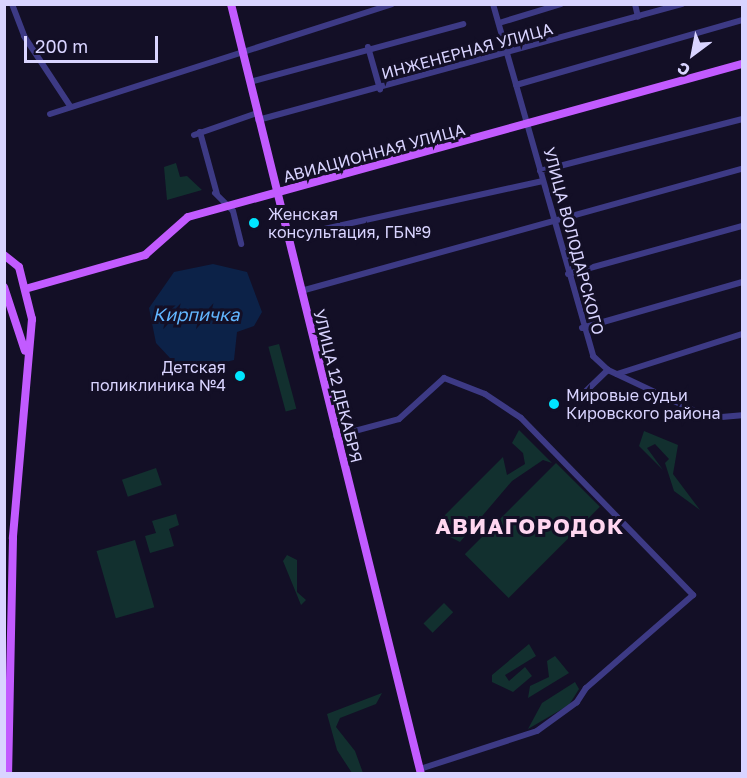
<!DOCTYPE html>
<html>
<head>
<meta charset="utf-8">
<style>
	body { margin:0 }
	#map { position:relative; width:747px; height:778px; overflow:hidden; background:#130f26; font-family:"Golos Text",sans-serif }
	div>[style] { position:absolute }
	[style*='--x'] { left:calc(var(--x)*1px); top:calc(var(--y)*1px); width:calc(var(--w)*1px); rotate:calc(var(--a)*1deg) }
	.green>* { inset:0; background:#12302f; transform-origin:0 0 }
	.water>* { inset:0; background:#0c2248 }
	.minor>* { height:6px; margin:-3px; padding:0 3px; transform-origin:3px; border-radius:3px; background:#3d3a85 }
	.major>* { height:8px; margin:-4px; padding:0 4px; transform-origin:4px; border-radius:4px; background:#c25bff }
	.dots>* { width:16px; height:16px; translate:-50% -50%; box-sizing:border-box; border:3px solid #130f26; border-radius:50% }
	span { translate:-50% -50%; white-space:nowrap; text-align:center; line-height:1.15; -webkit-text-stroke:6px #130f26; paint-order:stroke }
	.street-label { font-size:16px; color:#d9d4ff }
	.poi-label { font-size:16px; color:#d9d4ff }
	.left { translate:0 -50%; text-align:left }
	.right { translate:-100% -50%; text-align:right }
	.water-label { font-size:18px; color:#62b6ff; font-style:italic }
	.district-label { font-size:22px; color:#ffd6f0; font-weight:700; letter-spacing:1.5px }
	.frame { position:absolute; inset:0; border:6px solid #d9d4ff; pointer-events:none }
	.north { position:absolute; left:663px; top:24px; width:60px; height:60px; -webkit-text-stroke:4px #130f26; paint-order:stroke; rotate:212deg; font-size:16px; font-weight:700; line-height:24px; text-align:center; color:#d9d4ff }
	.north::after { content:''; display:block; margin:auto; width:21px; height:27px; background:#d9d4ff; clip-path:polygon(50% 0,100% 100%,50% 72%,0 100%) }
	.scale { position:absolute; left:24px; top:36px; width:134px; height:27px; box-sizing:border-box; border:3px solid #d9d4ff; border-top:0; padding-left:8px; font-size:18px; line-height:21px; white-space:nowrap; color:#d9d4ff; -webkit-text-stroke:4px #130f26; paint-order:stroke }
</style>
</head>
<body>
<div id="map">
	<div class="green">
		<i style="clip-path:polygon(176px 163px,180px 177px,187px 176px,202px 190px,167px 200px,164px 167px)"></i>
		<i style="left:279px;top:344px;width:67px;height:11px;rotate:75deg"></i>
		<i style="clip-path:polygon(519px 430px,552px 463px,543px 460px,512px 481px,460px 542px,450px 537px,445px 515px,503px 457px,507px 475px,525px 464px,523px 453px,512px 443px)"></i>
		<i style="clip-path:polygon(644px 431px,678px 445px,673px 474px,700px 510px,674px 491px,665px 463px,669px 459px,655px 444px,647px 448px,663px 470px,639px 446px)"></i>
		<i style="left:556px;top:463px;width:62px;height:129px;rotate:45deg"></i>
		<i style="left:156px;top:468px;width:18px;height:36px;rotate:71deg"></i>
		<i style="clip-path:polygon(176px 514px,179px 525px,169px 529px,174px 546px,150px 553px,145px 536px,156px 533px,152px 521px)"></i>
		<i style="left:135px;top:540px;width:70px;height:40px;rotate:74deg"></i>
		<i style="clip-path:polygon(287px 555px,297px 560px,297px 592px,306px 600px,301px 605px,283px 561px)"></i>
		<i style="left:444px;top:603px;width:13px;height:29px;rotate:45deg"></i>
		<i style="clip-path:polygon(529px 644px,536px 656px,505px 675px,509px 681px,525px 667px,532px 676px,513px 692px,492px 682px,492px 675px)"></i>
		<i style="clip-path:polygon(555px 656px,569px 673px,528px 698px,530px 686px,549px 677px,547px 661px)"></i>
		<i style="clip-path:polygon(575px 682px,579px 689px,569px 705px,528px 729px,542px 703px)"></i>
		<i style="clip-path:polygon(382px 693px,376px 704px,340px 718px,336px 727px,355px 751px,363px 773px,352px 773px,337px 750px,327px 714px)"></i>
	</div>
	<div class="water">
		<i style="clip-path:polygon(213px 264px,247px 272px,262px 312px,254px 326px,237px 332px,234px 360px,183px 372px,156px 343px,149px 308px,174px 272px)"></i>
	</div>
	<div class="minor">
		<i style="--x:12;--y:4;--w:34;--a:69"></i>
		<i style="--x:24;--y:36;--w:84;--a:56.7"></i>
		<i style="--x:493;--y:4;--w:366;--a:74.1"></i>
		<i style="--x:593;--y:356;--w:21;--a:43"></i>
		<i style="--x:608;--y:370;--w:113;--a:25.2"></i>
		<i style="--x:710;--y:418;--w:32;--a:-5"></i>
		<i style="--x:635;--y:4;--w:13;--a:77"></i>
		<i style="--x:499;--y:23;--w:65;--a:-17"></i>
		<i style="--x:368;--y:47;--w:44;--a:74.1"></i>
		<i style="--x:250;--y:82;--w:221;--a:-15.2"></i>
		<i style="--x:516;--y:85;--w:235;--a:-16"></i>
		<i style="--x:50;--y:114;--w:359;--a:-17.8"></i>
		<i style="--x:258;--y:120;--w:440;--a:-15.3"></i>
		<i style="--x:200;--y:132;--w:64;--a:74.7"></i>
		<i style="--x:194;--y:135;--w:67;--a:-19.2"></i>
		<i style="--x:540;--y:171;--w:209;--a:-14.4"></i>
		<i style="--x:215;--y:193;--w:25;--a:45"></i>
		<i style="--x:233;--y:211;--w:34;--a:76"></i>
		<i style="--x:288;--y:237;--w:261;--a:-12.4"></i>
		<i style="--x:568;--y:274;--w:180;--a:-15.4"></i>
		<i style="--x:301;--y:291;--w:458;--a:-15.5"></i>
		<i style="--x:582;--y:328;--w:166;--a:-16"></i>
		<i style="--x:617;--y:374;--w:131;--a:-17.7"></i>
		<i style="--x:585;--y:392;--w:32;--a:-44"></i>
		<i style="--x:336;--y:436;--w:65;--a:-15.1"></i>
		<i style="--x:399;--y:419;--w:61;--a:-42.3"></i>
		<i style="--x:444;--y:378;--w:44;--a:21.3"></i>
		<i style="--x:485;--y:394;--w:43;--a:33.7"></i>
		<i style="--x:521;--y:418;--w:247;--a:45.8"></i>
		<i style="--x:693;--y:595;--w:142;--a:139"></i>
		<i style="--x:586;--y:688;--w:17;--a:123"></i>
		<i style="--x:577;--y:702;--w:49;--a:144.1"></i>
		<i style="--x:537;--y:731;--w:123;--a:162"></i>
	</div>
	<div class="major">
		<i style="--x:231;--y:4;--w:793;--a:76.14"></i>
		<i style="--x:4;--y:255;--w:19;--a:39"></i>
		<i style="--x:19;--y:267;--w:54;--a:76"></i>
		<i style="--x:32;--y:319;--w:220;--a:95"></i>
		<i style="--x:13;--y:538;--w:236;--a:91.2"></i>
		<i style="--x:4;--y:287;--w:67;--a:71.8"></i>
		<i style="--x:25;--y:289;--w:125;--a:-15.8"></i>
		<i style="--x:145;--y:255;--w:57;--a:-41.5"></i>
		<i style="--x:188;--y:217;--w:575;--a:-15.44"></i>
	</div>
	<div class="dots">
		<i style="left:254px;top:223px;background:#00e5ff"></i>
		<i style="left:240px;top:376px;background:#00e5ff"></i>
		<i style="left:554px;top:404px;background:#00e5ff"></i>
	</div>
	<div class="street-label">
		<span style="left:467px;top:51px;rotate:-15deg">ИНЖЕНЕРНАЯ УЛИЦА</span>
		<span style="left:374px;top:153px;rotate:-15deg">АВИАЦИОННАЯ УЛИЦА</span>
		<span style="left:574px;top:241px;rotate:75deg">УЛИЦА ВОЛОДАРСКОГО</span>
		<span style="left:338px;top:386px;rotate:76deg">УЛИЦА 12 ДЕКАБРЯ</span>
	</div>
	<div class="poi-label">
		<span class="left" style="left:268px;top:223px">Женская<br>консультация, ГБ№9</span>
		<span class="right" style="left:226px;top:376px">Детская<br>поликлиника №4</span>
		<span class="left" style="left:566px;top:404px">Мировые судьи<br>Кировского района</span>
	</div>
	<div class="water-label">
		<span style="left:196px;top:314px">Кирпичка</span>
	</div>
	<div class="district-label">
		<span style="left:530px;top:526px">АВИАГОРОДОК</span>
	</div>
	<div class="frame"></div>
	<div class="north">С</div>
	<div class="scale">200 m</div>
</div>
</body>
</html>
